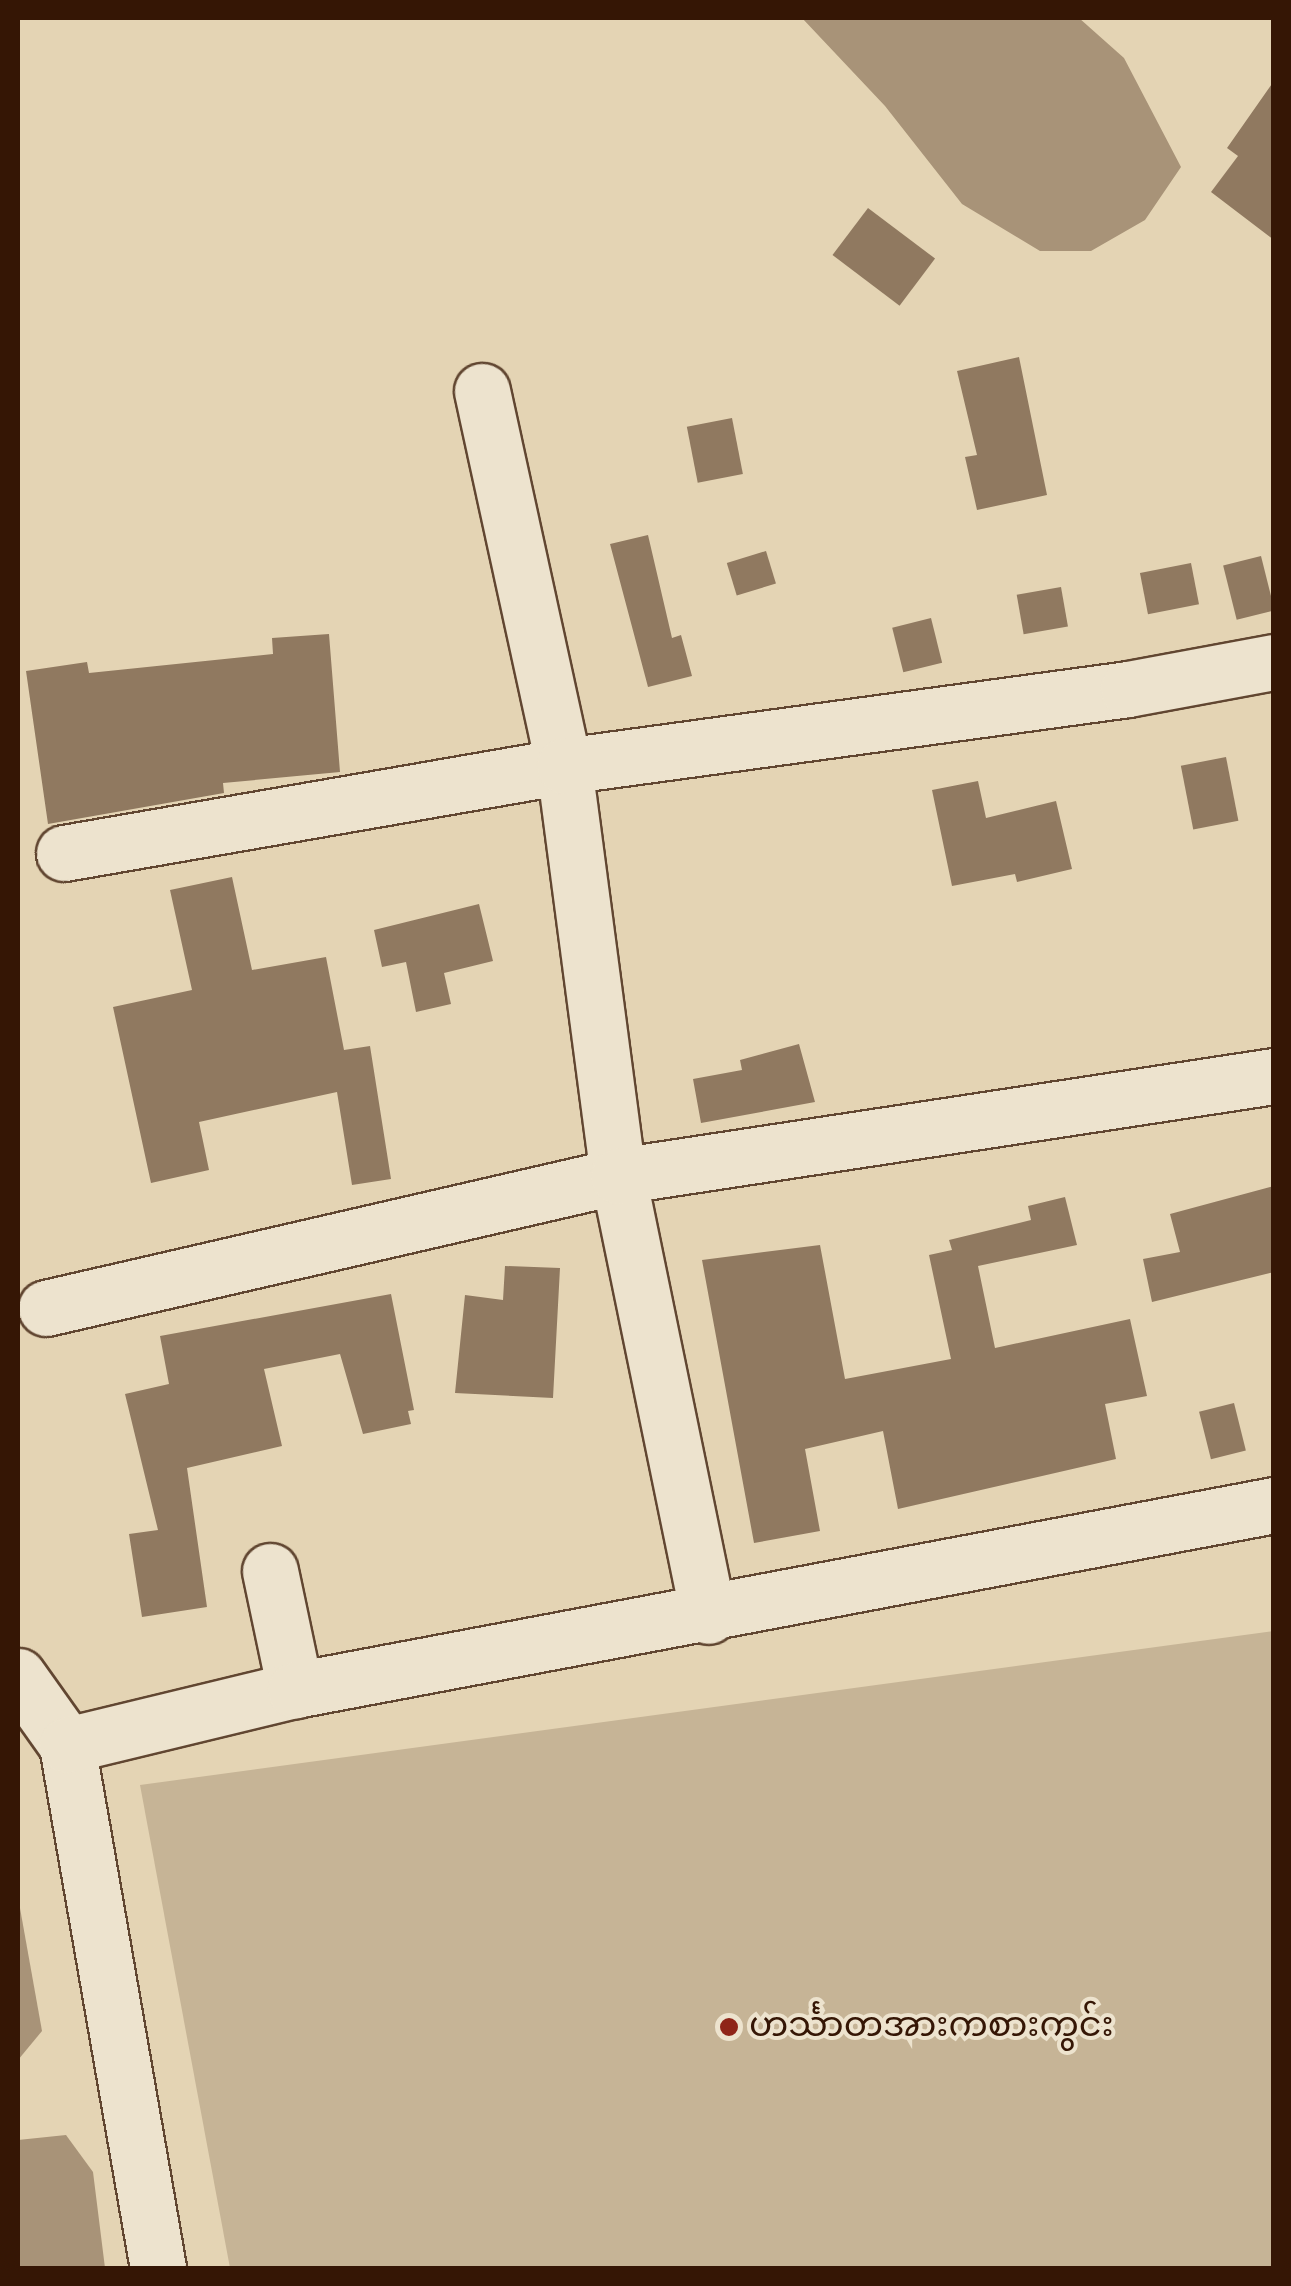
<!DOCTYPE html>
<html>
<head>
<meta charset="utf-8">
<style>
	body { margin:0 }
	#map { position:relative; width:1291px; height:2286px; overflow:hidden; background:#e4d4b4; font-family:"IM FELL English","Noto Sans Myanmar",serif }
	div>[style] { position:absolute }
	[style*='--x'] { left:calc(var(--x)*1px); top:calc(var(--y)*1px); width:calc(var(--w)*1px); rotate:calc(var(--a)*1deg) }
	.green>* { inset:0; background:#c6b496 }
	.water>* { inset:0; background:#a89378 }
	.building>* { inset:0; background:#907960; transform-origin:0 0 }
	.roads { filter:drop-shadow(2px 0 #614631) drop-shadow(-2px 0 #614631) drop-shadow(0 2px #614631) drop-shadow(0 -2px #614631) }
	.minor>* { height:55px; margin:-27.5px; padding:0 27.5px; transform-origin:27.5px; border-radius:27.5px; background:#ede3ce }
	.dots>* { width:28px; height:28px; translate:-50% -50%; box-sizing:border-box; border:5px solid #ede3ce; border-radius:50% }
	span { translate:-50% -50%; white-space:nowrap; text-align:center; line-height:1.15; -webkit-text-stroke:8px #ede3ce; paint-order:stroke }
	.poi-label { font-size:35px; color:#351605 }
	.left { translate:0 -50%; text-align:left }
	.frame { position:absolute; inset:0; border:20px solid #351605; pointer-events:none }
</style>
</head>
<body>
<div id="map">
	<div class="green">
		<i style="clip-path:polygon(1273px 1631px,1273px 2268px,230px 2268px,140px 1785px)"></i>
	</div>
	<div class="water">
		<i style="clip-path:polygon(802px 18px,1079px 18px,1124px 58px,1181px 167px,1145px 220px,1091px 251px,1040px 251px,962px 204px,885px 106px)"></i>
		<i style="clip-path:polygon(18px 1897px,42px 2031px,18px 2060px)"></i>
		<i style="clip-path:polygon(66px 2135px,93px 2172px,105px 2268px,18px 2268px,18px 2140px)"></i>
	</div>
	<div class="building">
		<i style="clip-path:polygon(1274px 81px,1274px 240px,1211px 192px,1238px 156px,1227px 148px)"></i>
		<i style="left:868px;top:208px;width:84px;height:59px;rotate:37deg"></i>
		<i style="clip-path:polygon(1019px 357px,1047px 495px,977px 510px,965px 457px,977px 455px,957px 371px)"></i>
		<i style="left:732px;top:418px;width:57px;height:46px;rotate:79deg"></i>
		<i style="clip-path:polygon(648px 535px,672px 638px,681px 635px,692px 676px,648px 687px,610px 544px)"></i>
		<i style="left:766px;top:551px;width:34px;height:41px;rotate:73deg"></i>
		<i style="left:1261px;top:556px;width:56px;height:39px;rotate:76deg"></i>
		<i style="left:1191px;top:563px;width:42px;height:52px;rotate:79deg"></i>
		<i style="left:1061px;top:587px;width:40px;height:45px;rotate:80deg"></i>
		<i style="left:931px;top:618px;width:46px;height:40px;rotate:76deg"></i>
		<i style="clip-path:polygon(329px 634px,340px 772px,223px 783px,224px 793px,48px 824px,26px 671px,87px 662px,89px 673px,273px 654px,272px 638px)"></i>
		<i style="left:1226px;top:757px;width:65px;height:46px;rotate:79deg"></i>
		<i style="clip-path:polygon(978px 781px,986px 818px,1056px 801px,1072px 869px,1017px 882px,1015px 874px,952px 886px,932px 790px)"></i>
		<i style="clip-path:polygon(232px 877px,252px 970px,326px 957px,344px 1050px,370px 1046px,391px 1179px,352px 1185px,337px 1092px,199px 1122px,209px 1170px,151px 1183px,113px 1007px,192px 990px,170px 890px)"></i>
		<i style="clip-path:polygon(479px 904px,493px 961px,444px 973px,451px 1004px,416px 1012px,406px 962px,382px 967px,374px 930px)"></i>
		<i style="clip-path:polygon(799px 1044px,815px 1102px,701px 1123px,693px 1079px,742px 1070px,740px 1060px)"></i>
		<i style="clip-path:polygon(1274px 1186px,1274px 1272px,1152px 1302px,1143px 1259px,1180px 1252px,1170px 1214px)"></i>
		<i style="clip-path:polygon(1065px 1197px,1077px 1245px,978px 1266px,995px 1348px,1130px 1319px,1147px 1396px,1105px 1404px,1116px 1459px,898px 1509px,883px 1431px,805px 1449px,820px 1531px,754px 1543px,702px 1260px,820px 1245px,845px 1379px,951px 1359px,929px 1255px,952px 1250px,949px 1240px,1031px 1220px,1028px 1206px)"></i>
		<i style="clip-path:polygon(505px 1266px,560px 1268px,553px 1398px,455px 1393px,465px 1295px,503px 1300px)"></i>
		<i style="clip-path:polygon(391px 1294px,414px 1410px,408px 1411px,411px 1424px,363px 1434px,340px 1354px,264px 1369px,282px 1446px,187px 1468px,207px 1607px,142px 1617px,129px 1534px,158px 1530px,125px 1394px,169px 1384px,160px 1336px)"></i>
		<i style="left:1234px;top:1403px;width:49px;height:36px;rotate:76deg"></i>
	</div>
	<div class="roads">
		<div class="minor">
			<i style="--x:482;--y:391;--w:384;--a:77.7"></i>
			<i style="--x:564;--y:766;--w:414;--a:82.5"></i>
			<i style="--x:618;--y:1176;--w:449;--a:78.4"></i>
			<i style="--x:64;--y:853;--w:508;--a:-9.87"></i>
			<i style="--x:564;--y:766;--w:569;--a:-7.77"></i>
			<i style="--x:1128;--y:689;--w:148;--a:-10.5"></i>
			<i style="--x:46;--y:1308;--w:587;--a:-12.99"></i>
			<i style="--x:618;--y:1176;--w:664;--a:-8.67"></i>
			<i style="--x:270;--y:1571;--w:122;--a:78.1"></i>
			<i style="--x:18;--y:1676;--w:85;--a:54.6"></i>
			<i style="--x:67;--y:1745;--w:531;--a:80.13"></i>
			<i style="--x:67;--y:1745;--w:235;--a:-13.6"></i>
			<i style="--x:295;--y:1690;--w:996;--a:-10.7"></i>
		</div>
	</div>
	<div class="dots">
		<i style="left:729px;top:2027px;background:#8f2418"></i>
	</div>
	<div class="poi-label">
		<span class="left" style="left:749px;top:2027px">ဟင်္သာတအားကစားကွင်း</span>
	</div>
	<div class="frame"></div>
</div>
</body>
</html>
